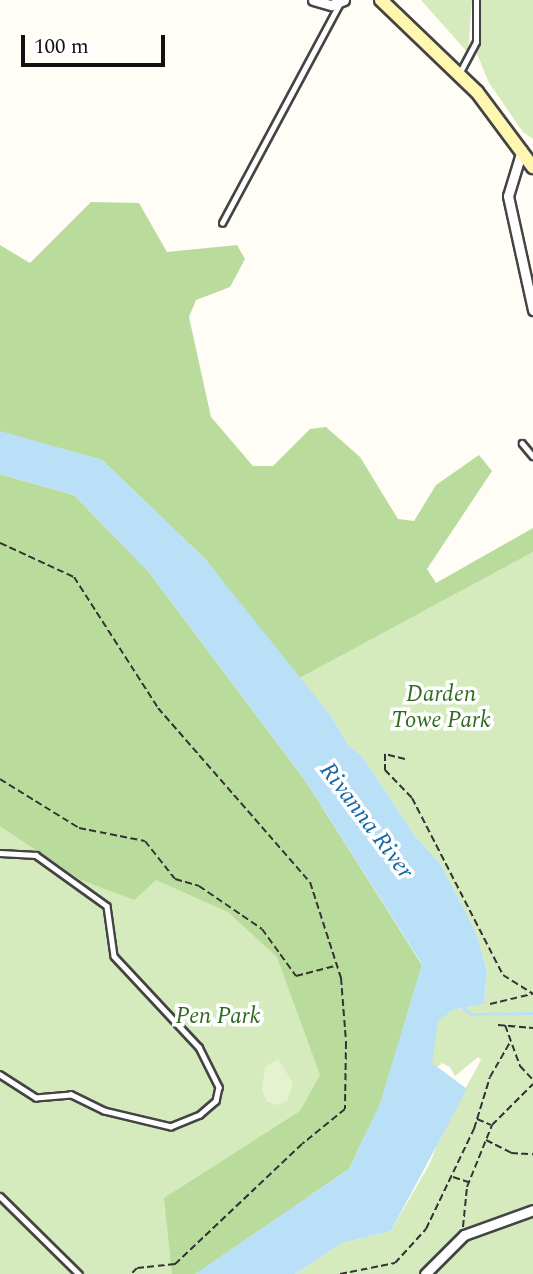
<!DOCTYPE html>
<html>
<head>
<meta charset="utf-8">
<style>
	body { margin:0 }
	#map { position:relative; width:533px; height:1274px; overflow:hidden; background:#fffdf5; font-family:Spectral,serif }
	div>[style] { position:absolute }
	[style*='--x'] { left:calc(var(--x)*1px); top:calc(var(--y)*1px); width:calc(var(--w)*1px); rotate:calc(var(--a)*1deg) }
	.green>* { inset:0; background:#d5ebbd }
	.forest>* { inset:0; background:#b9dc9c }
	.pitch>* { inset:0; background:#e6f2cf }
	.water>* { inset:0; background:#b9e0f7 }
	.stream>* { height:2.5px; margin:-1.25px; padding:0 1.25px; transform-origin:1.25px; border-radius:1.25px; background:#b9e0f7 }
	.path>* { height:2px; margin-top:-1px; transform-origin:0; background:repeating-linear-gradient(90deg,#333 0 7px,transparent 0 10.5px) }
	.roads { filter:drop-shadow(2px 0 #444) drop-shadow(-2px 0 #444) drop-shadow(0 2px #444) drop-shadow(0 -2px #444) }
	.service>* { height:4.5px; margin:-2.25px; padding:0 2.25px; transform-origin:2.25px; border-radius:2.25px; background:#fff }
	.minor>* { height:9px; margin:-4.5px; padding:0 4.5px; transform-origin:4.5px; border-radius:4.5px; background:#fff }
	.secondary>* { height:12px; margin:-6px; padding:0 6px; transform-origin:6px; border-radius:6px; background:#fff6b0 }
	span { translate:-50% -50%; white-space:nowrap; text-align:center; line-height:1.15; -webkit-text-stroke:7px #fff; paint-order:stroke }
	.park-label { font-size:23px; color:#2f6b1f; font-style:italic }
	.water-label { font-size:24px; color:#1768a6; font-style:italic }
	.scale { position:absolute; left:21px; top:35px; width:144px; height:32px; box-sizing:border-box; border:4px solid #111; border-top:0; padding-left:9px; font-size:21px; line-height:24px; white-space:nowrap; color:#111; -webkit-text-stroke:5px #fff; paint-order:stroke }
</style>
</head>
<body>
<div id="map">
	<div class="green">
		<i style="clip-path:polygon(421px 0,472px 0,468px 53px)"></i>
		<i style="clip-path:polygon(481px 0,533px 0,533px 139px,523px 132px,489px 83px,477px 54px)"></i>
		<i style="clip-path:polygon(0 475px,452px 1010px,484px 1004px,487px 971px,476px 932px,440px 863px,415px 836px,362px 756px,348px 745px,331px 716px,298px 679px,533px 552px,533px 1274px,295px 1274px,342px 1243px,391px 1231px,430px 1163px,443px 1129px,481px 1060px,478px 1057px,455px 1076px,450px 1067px,442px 1063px,435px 1069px,432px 1063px,239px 1274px,0 1274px)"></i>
	</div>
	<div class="forest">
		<i style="clip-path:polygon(91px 202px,139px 203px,167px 252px,237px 245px,245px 259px,230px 287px,196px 300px,189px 317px,211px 417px,253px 466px,273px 466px,310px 429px,326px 427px,360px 457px,398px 519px,414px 521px,436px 485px,479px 455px,492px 471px,427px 569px,436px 583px,533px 528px,533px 552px,298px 679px,205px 559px,102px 460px,0 432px,0 245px,30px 263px)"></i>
		<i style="clip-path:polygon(0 474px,74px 495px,149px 572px,305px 780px,422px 965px,380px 1104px,349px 1169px,195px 1274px,172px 1274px,164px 1198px,300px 1111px,320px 1075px,277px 957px,228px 912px,156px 880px,134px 900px,81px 880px,0 826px)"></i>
	</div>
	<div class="pitch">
		<i style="clip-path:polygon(278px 1059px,293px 1083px,287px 1101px,277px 1105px,267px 1102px,262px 1090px,265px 1067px)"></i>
	</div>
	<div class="water">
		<i style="clip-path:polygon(0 431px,102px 460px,205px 559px,331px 716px,348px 745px,362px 756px,415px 836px,440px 863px,476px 932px,487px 971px,484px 1004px,452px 1010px,438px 1022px,432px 1063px,467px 1089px,391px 1231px,342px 1243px,295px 1274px,195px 1274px,349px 1169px,380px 1104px,422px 964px,305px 780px,149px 572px,74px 495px,0 474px)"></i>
	</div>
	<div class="stream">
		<i style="--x:462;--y:1006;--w:12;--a:42"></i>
		<i style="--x:471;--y:1014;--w:62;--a:-0.9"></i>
	</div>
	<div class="path">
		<i style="--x:0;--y:543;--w:81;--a:24.7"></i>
		<i style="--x:74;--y:577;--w:156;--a:57.3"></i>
		<i style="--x:158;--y:708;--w:231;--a:48.9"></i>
		<i style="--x:310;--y:882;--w:101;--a:72.1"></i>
		<i style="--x:341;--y:978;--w:64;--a:85.5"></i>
		<i style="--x:346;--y:1042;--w:67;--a:90.9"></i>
		<i style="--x:345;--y:1109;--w:55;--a:140.9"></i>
		<i style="--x:302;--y:1144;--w:175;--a:136.6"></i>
		<i style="--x:175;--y:1264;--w:38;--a:174"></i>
		<i style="--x:137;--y:1268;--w:8;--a:135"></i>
		<i style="--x:405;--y:759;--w:21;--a:-166"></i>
		<i style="--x:385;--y:754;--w:16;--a:90"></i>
		<i style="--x:385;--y:770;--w:39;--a:46"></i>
		<i style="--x:412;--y:798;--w:199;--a:62.8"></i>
		<i style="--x:503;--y:975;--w:36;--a:32"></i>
		<i style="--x:0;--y:779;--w:93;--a:31.8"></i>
		<i style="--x:79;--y:828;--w:67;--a:11.1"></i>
		<i style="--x:145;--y:841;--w:48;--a:51.7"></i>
		<i style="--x:175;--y:879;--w:25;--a:16"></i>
		<i style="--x:199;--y:886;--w:76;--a:34.3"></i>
		<i style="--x:262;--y:929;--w:58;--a:54.1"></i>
		<i style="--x:296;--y:976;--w:40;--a:-14.4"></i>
		<i style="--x:490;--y:1004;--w:43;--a:-13.4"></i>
		<i style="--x:498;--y:1025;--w:35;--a:5"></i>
		<i style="--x:505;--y:1025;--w:44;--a:69.9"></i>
		<i style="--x:520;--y:1066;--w:19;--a:47"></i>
		<i style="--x:477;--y:1119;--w:15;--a:23"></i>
		<i style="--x:486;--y:1140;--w:28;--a:27"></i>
		<i style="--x:511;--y:1153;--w:22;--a:3"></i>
		<i style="--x:453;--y:1177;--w:16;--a:18"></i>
		<i style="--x:463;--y:1227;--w:40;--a:-84.3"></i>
		<i style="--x:467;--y:1187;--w:67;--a:-68"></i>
		<i style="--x:492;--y:1125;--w:58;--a:-45"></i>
		<i style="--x:340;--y:1274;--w:56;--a:-11.3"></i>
		<i style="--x:395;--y:1263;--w:46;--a:-47.6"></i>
		<i style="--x:426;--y:1229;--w:111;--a:-64.4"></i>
		<i style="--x:474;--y:1129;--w:54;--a:-72.9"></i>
		<i style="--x:490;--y:1077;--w:39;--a:-60"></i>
	</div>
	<div class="roads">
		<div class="service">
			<i style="--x:459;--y:74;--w:36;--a:-62"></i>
			<i style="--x:476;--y:42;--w:42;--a:-90"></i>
			<i style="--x:222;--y:223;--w:247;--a:-61.8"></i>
			<i style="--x:522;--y:443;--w:17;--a:50"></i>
			<i style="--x:0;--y:853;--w:36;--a:3"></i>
			<i style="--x:36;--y:855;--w:87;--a:35.7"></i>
			<i style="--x:107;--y:906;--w:50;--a:82"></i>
			<i style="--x:114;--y:956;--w:125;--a:47"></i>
			<i style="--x:199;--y:1047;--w:45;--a:63.4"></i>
			<i style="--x:219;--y:1087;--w:14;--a:102"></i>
			<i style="--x:216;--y:1101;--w:21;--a:139"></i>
			<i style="--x:200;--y:1115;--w:31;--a:158"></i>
			<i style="--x:171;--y:1127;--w:69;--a:-166.6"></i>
			<i style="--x:104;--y:1111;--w:37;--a:-154"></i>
			<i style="--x:71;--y:1095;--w:35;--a:175"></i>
			<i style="--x:36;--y:1098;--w:43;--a:-147.4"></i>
			<i style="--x:0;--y:1196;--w:111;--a:44.6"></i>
		</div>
		<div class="minor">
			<i style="--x:313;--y:0;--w:19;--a:16"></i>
			<i style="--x:331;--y:5;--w:14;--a:-21"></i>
			<i style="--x:522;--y:150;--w:48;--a:106.9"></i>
			<i style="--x:508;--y:196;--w:117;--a:77.6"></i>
			<i style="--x:425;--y:1274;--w:55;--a:-45"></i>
			<i style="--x:464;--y:1235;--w:73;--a:-19.9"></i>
		</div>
		<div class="secondary">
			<i style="--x:381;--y:0;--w:133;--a:43.8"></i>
			<i style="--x:477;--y:92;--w:94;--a:53.3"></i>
		</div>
	</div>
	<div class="park-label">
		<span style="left:441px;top:708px">Darden<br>Towe Park</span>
		<span style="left:218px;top:1017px">Pen Park</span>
	</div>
	<div class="water-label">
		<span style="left:366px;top:821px;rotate:53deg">Rivanna River</span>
	</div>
	<div class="scale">100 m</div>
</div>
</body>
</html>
